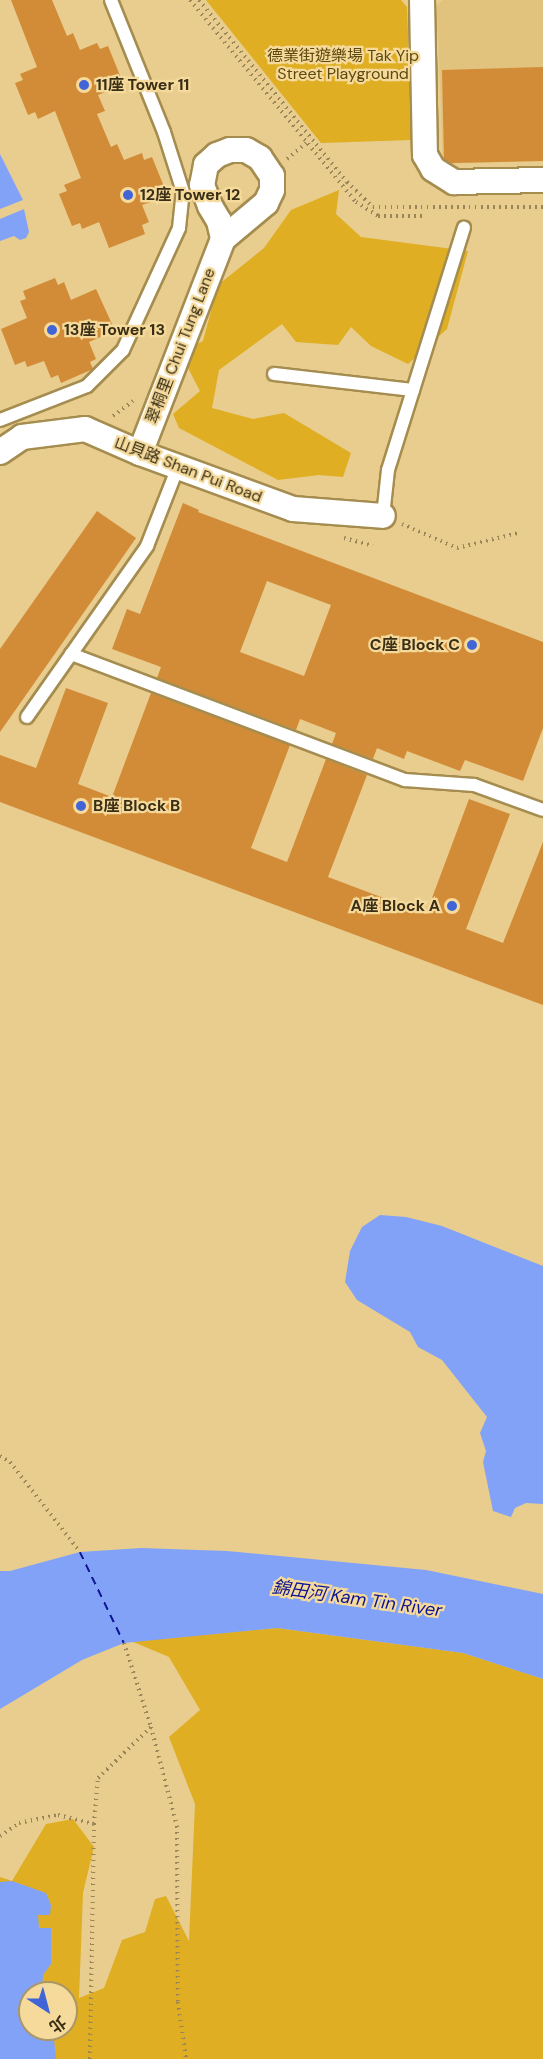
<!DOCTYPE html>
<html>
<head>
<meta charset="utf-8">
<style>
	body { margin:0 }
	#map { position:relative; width:543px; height:2059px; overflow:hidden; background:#e8cd8f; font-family:"DM Sans","Noto Sans TC",sans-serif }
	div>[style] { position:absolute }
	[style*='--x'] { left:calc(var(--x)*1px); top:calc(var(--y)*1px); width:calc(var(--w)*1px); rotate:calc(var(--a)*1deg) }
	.built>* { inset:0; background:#e1c37d }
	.green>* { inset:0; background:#dfae22 }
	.water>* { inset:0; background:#81a2f7 }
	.ferry>* { height:1.5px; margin-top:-0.75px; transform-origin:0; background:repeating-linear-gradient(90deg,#0e1492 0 8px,transparent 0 14px) }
	.building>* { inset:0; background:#d28b37 }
	.path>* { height:4px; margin-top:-2px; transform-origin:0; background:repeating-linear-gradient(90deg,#998558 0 1.5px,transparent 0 6px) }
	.roads { filter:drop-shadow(2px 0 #a58c4f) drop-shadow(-2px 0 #a58c4f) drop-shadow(0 2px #a58c4f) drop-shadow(0 -2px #a58c4f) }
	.service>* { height:12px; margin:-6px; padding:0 6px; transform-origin:6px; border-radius:6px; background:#fff }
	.minor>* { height:24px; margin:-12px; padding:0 12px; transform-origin:12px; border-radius:12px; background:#fff }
	.dots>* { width:16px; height:16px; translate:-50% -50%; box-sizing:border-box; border:3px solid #f5da9b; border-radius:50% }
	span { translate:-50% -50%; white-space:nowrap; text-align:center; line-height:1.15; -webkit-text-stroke:4.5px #f5da9b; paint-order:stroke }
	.park-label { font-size:16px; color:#5d480e }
	.poi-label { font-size:16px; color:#3a2f16; font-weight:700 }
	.left { translate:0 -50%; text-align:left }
	.right { translate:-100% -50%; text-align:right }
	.street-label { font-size:16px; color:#3a2f16 }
	.water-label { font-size:18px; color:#0e1492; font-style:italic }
	.north { position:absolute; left:18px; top:1981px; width:60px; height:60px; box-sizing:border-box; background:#f5da9b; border:2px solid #aa9666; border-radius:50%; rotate:144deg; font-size:16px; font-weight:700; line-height:24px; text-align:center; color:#3a2f16 }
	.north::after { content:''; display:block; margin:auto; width:21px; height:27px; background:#4165d7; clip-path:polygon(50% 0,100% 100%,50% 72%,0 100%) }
</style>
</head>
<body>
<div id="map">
	<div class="built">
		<i style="clip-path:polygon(443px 0,543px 0,543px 161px,443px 164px,437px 5px)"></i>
	</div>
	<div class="green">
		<i style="clip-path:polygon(206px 0,401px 0,407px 7px,412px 140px,321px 143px)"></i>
		<i style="clip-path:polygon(339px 190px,336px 214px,361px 237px,468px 251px,447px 329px,408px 364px,371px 346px,351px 327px,338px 345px,296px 342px,282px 324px,219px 370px,212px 408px,253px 419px,284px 413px,351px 453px,343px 477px,319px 475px,278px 480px,179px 428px,173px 414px,200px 391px,188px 368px,187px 349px,203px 341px,218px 285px,264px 248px,291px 210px)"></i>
		<i style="clip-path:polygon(evenodd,277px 1628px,463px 1653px,543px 1679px,543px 2059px,0 2059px,0 1877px,12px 1881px,46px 1824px,73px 1819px,94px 1847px,83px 1893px,79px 1998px,104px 1988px,122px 1940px,145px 1932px,155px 1899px,166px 1896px,189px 1941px,195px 1804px,169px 1737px,200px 1710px,169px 1657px,131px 1641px,277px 1628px,30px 1993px,66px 1993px,66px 2029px,30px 2029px,30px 1993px)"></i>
	</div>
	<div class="water">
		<i style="clip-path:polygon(0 154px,23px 200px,0 209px)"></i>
		<i style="clip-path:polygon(24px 209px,29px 232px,26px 238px,20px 240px,14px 236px,0 241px,0 219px)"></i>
		<i style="clip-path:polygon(380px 1215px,406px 1217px,442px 1226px,543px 1266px,543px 1504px,526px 1503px,515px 1508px,511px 1517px,493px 1511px,483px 1462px,486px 1451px,480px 1433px,487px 1417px,442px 1360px,418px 1347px,410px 1332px,357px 1300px,345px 1282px,350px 1251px,362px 1227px)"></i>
		<i style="clip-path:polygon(141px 1548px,227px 1551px,426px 1570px,543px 1594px,543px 1679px,463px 1653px,277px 1628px,124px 1643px,82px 1660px,0 1709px,0 1571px,10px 1571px,80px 1552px)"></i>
		<i style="clip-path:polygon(12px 1881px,46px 1893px,51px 1905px,50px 1915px,38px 1915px,39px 1928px,51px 1928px,51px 1964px,43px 1975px,42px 1993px,30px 1993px,30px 2029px,53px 2029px,56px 2059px,0 2059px,0 1882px)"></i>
	</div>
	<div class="ferry">
		<i style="--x:80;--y:1552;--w:101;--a:64.2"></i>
	</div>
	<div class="building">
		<i style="clip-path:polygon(11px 0,52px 0,67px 36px,73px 33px,80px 50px,97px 43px,100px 49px,108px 46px,121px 78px,113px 81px,115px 88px,98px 95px,105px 111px,97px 114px,111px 147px,117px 144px,124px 160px,142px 153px,144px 160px,152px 157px,165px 189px,157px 192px,160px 199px,142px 205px,149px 222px,142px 225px,145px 234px,109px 248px,99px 222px,82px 229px,80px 223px,72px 226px,59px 194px,67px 191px,64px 185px,81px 178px,55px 111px,38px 119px,35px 112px,28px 115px,15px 83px,23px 80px,20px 74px,37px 67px)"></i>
		<i style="clip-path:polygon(543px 67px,543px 161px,451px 163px,444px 159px,442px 70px)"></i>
		<i style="clip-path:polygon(55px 278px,58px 285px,64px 282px,71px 300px,96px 289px,112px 324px,103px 328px,105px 335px,89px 342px,96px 359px,90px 362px,93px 369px,61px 383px,58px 375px,51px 378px,44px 361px,27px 367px,25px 361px,15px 365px,1px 329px,27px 318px,20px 301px,26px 299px,23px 291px)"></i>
		<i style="clip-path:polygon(evenodd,183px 503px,199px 510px,198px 512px,543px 642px,543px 728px,523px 781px,465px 760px,460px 771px,407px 751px,404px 759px,377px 748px,373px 759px,332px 744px,336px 733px,300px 719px,296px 730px,157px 678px,161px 667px,112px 649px,127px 609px,140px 614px,183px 503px,267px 581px,331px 605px,304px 676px,240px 652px,267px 581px)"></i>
		<i style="clip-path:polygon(97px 511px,136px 538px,0 732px,0 649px)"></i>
		<i style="clip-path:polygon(66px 688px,108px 703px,78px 784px,112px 797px,151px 693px,290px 745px,251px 848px,287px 862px,326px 759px,367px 775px,328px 877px,426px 914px,469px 799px,510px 814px,466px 929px,503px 943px,543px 842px,543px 1005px,0 802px,0 755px,36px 768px)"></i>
	</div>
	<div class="path">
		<i style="--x:190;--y:0;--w:261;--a:50.6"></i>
		<i style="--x:356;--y:202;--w:26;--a:32"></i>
		<i style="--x:378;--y:216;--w:45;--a:0"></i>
		<i style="--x:199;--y:0;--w:235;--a:50.9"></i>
		<i style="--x:347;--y:182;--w:36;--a:44"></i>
		<i style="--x:373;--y:207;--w:170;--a:0"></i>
		<i style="--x:287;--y:159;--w:25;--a:-40"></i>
		<i style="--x:113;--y:416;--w:25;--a:-37"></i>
		<i style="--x:402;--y:524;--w:60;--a:23.6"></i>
		<i style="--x:457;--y:548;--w:63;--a:-13.8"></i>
		<i style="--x:344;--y:538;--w:30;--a:15"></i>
		<i style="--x:0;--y:1456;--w:12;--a:31"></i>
		<i style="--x:10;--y:1462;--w:114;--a:52.1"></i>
		<i style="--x:124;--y:1643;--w:88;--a:72.2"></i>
		<i style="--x:151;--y:1727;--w:102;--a:75.3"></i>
		<i style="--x:177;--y:1826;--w:176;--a:89.7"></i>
		<i style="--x:178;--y:2002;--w:58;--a:82"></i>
		<i style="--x:0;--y:1836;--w:23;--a:-34"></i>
		<i style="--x:19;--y:1823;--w:40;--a:-12"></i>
		<i style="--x:58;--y:1815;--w:37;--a:14"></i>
		<i style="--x:90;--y:2059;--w:235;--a:-89"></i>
		<i style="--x:94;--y:1824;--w:46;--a:-85"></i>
		<i style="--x:98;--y:1778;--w:74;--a:-43.9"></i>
	</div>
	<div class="roads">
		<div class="service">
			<i style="--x:274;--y:374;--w:140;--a:6.6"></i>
			<i style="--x:0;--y:420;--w:93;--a:-21.3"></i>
			<i style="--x:87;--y:386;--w:51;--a:-45"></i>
			<i style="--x:123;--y:350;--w:134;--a:-65.3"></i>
			<i style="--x:179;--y:228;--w:36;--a:-84"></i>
			<i style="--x:183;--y:192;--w:63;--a:-107.6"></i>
			<i style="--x:164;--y:132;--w:142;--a:-111.9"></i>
			<i style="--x:383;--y:516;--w:46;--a:-83.8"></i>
			<i style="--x:388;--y:470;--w:254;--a:-72.6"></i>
			<i style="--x:71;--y:654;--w:357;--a:20.7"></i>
			<i style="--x:405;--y:780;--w:69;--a:4.1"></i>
			<i style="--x:474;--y:785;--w:73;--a:19.9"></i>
			<i style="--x:27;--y:717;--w:209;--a:-54.9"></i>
			<i style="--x:147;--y:546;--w:85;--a:-68.6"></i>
		</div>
		<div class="minor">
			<i style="--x:422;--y:0;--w:155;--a:88.9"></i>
			<i style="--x:425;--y:155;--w:16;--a:60"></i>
			<i style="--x:433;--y:169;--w:25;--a:32"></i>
			<i style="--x:454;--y:182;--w:89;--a:-1.3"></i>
			<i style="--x:0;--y:452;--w:27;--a:-34"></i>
			<i style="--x:22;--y:437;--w:64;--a:-7.2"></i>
			<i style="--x:85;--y:429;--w:60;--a:23.6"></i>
			<i style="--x:140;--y:453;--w:163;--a:20.1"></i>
			<i style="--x:293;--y:509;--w:90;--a:4.4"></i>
			<i style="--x:140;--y:453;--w:230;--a:-68.8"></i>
			<i style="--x:223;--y:239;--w:56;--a:-39.9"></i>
			<i style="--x:266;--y:203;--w:14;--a:-65"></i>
			<i style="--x:272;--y:190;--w:14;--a:-90"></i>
			<i style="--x:272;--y:176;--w:22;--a:-124"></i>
			<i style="--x:260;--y:158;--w:16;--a:-150"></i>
			<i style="--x:246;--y:150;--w:16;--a:180"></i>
			<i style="--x:230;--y:150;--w:14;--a:159"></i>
			<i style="--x:217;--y:155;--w:15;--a:138"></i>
			<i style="--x:206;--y:165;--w:20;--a:101"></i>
			<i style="--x:202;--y:185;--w:22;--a:69"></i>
			<i style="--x:210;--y:206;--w:17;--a:59"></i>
			<i style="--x:219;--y:221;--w:18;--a:77"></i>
		</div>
	</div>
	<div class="dots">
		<i style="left:84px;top:85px;background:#4165d7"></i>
		<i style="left:128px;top:195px;background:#4165d7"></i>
		<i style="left:52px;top:330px;background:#4165d7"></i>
		<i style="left:472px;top:645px;background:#4165d7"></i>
		<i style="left:81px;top:806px;background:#4165d7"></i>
		<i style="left:452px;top:906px;background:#4165d7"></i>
	</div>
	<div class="park-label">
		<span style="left:343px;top:65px">德業街遊樂場 Tak Yip<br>Street Playground</span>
	</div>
	<div class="poi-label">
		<span class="left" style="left:96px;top:85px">11座 Tower 11</span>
		<span class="left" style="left:140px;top:195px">12座 Tower 12</span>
		<span class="left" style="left:64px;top:330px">13座 Tower 13</span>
		<span class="right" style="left:460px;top:645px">C座 Block C</span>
		<span class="left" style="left:93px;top:806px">B座 Block B</span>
		<span class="right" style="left:440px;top:906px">A座 Block A</span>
	</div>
	<div class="street-label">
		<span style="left:181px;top:346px;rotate:-69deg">翠桐里 Chui Tung Lane</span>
		<span style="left:188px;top:470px;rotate:21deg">山貝路 Shan Pui Road</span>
	</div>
	<div class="water-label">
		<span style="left:357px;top:1599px;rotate:8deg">錦田河 Kam Tin River</span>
	</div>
	<div class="north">北</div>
</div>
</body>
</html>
